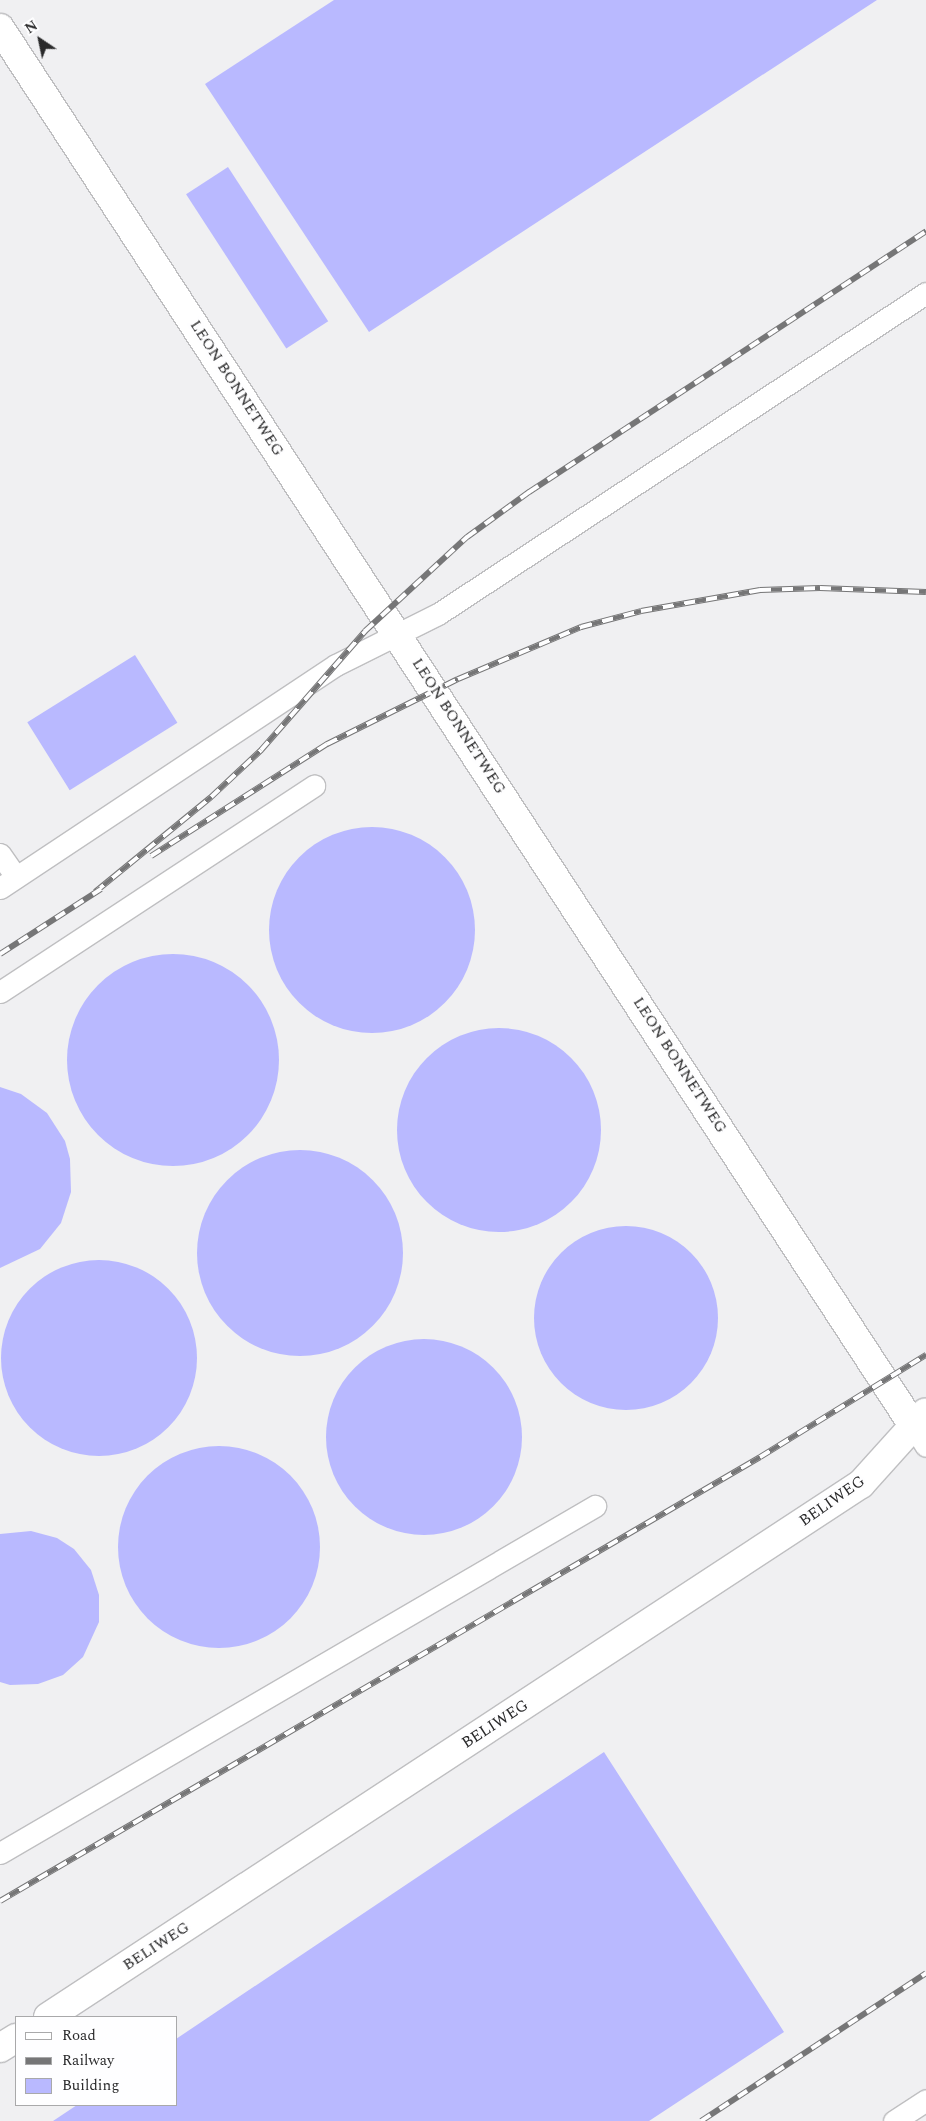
<!DOCTYPE html>
<html>
<head>
<meta charset="utf-8">
<style>
	body { margin:0 }
	#map { position:relative; width:926px; height:2121px; overflow:hidden; background:#f0f0f2; font-family:Spectral,serif }
	div>[style] { position:absolute }
	[style*='--x'] { left:calc(var(--x)*1px); top:calc(var(--y)*1px); width:calc(var(--w)*1px); rotate:calc(var(--a)*1deg) }
	.building>* { inset:0; background:#b9b9ff; transform-origin:0 0 }
	.round { border-radius:50% }
	.roads { filter:drop-shadow(1px 0 #bfbfc1) drop-shadow(-1px 0 #bfbfc1) drop-shadow(0 1px #bfbfc1) drop-shadow(0 -1px #bfbfc1) }
	.lane>* { height:21px; margin:-10.5px; padding:0 10.5px; transform-origin:10.5px; border-radius:10.5px; background:#fff }
	.street>* { height:28px; margin:-14px; padding:0 14px; transform-origin:14px; border-radius:14px; background:#fff }
	.rail>* { height:5.5px; margin-top:-2.75px; transform-origin:0; background:repeating-linear-gradient(90deg,#fefeff 0 11px,#767677 0 22px); box-sizing:border-box; border-block:1px solid #767677 }
	span { translate:-50% -50%; white-space:nowrap; text-align:center; line-height:1.15; -webkit-text-stroke:5px #fefeff; paint-order:stroke }
	.street-label { font-size:16px; color:#2a2a2b }
	.legend { position:absolute; left:15px; top:2016px; width:162px; height:90px; box-sizing:border-box; background:#fefeff; border:1px solid #a9a9aa; margin:0; padding:6px 9px; list-style:none; font-size:15px; color:#2a2a2b }
	.legend li { display:flex; align-items:center; gap:10px; height:25px }
	.legend b { width:25px; border:1px solid #a9a9aa }
	.north { position:absolute; left:15px; top:15px; width:50px; height:50px; -webkit-text-stroke:4px #fefeff; paint-order:stroke; rotate:326deg; font-size:14px; font-weight:700; line-height:20px; text-align:center; color:#2a2a2b }
	.north::after { content:''; display:block; margin:auto; width:18px; height:22px; background:#2a2a2b; clip-path:polygon(50% 0,100% 100%,50% 72%,0 100%) }
</style>
</head>
<body>
<div id="map">
	<div class="building">
		<i style="clip-path:polygon(334px 0,877px 0,369px 332px,205px 84px)"></i>
		<i style="left:228px;top:167px;width:184px;height:50px;rotate:57deg"></i>
		<i style="left:135px;top:655px;width:80px;height:127px;rotate:58deg"></i>
		<i class="round" style="left:269px;top:827px;width:206px;height:206px"></i>
		<i class="round" style="left:67px;top:954px;width:212px;height:212px"></i>
		<i class="round" style="left:397px;top:1028px;width:204px;height:204px"></i>
		<i style="clip-path:polygon(0 1087px,21px 1094px,47px 1113px,65px 1141px,70px 1159px,71px 1192px,61px 1223px,40px 1249px,0 1268px)"></i>
		<i class="round" style="left:197px;top:1150px;width:206px;height:206px"></i>
		<i class="round" style="left:534px;top:1226px;width:184px;height:184px"></i>
		<i class="round" style="left:1px;top:1260px;width:196px;height:196px"></i>
		<i class="round" style="left:326px;top:1339px;width:196px;height:196px"></i>
		<i class="round" style="left:118px;top:1446px;width:202px;height:202px"></i>
		<i style="clip-path:polygon(31px 1531px,57px 1538px,74px 1549px,91px 1570px,99px 1595px,99px 1622px,83px 1657px,63px 1675px,38px 1684px,10px 1685px,0 1682px,0 1534px)"></i>
		<i style="clip-path:polygon(604px 1752px,784px 2032px,649px 2121px,53px 2121px,77px 2105px,176px 2105px,176px 2039px)"></i>
	</div>
	<div class="roads">
		<div class="lane">
			<i style="--x:0;--y:854;--w:28;--a:55"></i>
			<i style="--x:0;--y:888;--w:403;--a:-33.6"></i>
			<i style="--x:336;--y:665;--w:114;--a:-26.6"></i>
			<i style="--x:438;--y:614;--w:584;--a:-33.34"></i>
			<i style="--x:0;--y:992;--w:376;--a:-33.3"></i>
			<i style="--x:914;--y:1427;--w:22;--a:58"></i>
			<i style="--x:0;--y:1853;--w:689;--a:-30.25"></i>
			<i style="--x:894;--y:2121;--w:38;--a:-33"></i>
		</div>
		<div class="street">
			<i style="--x:0;--y:28;--w:1671;--a:56.84"></i>
			<i style="--x:48;--y:2017;--w:972;--a:-33.25"></i>
			<i style="--x:861;--y:1484;--w:96;--a:-48"></i>
			<i style="--x:0;--y:2048;--w:19;--a:-32"></i>
		</div>
	</div>
	<div class="rail">
		<i style="--x:151;--y:856;--w:209;--a:-32.5"></i>
		<i style="--x:327;--y:744;--w:146;--a:-26.4"></i>
		<i style="--x:458;--y:679;--w:134;--a:-22.9"></i>
		<i style="--x:581;--y:627;--w:62;--a:-14.9"></i>
		<i style="--x:641;--y:611;--w:121;--a:-10"></i>
		<i style="--x:760;--y:590;--w:60;--a:-1.9"></i>
		<i style="--x:820;--y:588;--w:106;--a:2.2"></i>
		<i style="--x:95;--y:892;--w:150;--a:-39.3"></i>
		<i style="--x:211;--y:797;--w:69;--a:-43.2"></i>
		<i style="--x:261;--y:750;--w:158;--a:-48.8"></i>
		<i style="--x:365;--y:631;--w:139;--a:-42.7"></i>
		<i style="--x:467;--y:537;--w:77;--a:-36"></i>
		<i style="--x:529;--y:492;--w:475;--a:-33.3"></i>
		<i style="--x:0;--y:954;--w:120;--a:-32.8"></i>
		<i style="--x:0;--y:1901;--w:880;--a:-30.29"></i>
		<i style="--x:760;--y:1457;--w:195;--a:-31.6"></i>
		<i style="--x:701;--y:2121;--w:269;--a:-33.3"></i>
	</div>
	<div class="street-label">
		<span style="left:237px;top:388px;rotate:57deg">LEON BONNETWEG</span>
		<span style="left:459px;top:726px;rotate:57deg">LEON BONNETWEG</span>
		<span style="left:680px;top:1065px;rotate:57deg">LEON BONNETWEG</span>
		<span style="left:832px;top:1501px;rotate:-35deg">BELIWEG</span>
		<span style="left:495px;top:1724px;rotate:-33deg">BELIWEG</span>
		<span style="left:156px;top:1946px;rotate:-33deg">BELIWEG</span>
	</div>
	<ul class="legend">
	<li><b style="height:6px;background:#fff"></b>Road</li>
	<li><b style="height:6px;background:#767677"></b>Railway</li>
	<li><b style="height:14px;background:#b9b9ff"></b>Building</li>
	</ul>
	<div class="north">N</div>
</div>
</body>
</html>
